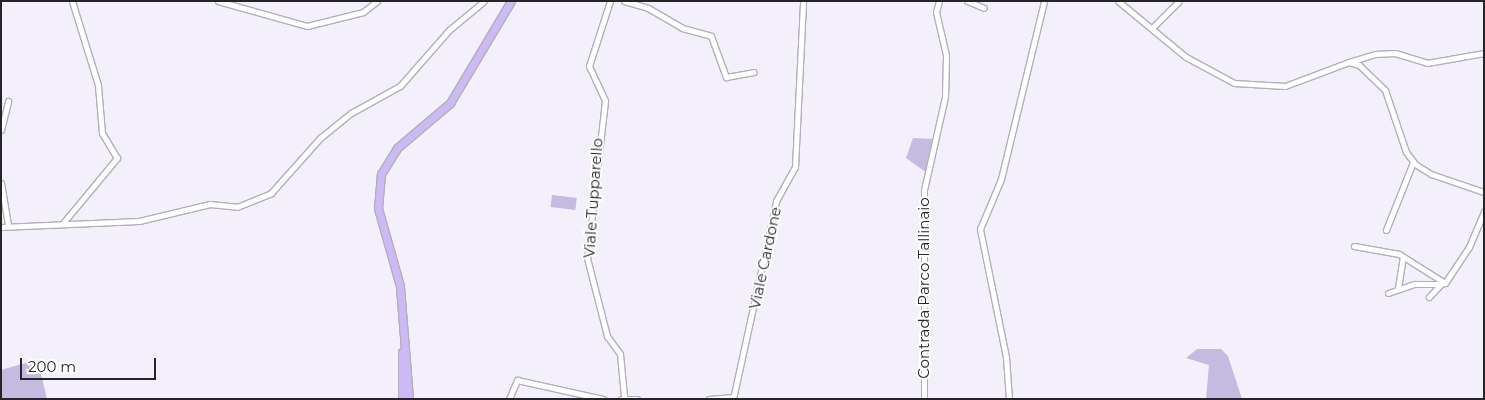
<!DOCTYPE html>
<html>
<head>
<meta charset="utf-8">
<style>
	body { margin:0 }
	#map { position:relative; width:1485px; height:400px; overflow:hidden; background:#f3f0fb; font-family:Montserrat,sans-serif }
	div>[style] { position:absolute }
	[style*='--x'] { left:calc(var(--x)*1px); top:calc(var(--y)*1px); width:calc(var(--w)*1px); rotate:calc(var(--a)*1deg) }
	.green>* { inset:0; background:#c5bbe0; transform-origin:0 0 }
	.roads { filter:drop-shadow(1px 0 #b2afba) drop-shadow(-1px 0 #b2afba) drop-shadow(0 1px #b2afba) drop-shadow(0 -1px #b2afba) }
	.minor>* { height:5px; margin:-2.5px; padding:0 2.5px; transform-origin:2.5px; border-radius:2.5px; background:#fff }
	.major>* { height:7px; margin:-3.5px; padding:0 3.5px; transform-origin:3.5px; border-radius:3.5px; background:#cdbaf5 }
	span { translate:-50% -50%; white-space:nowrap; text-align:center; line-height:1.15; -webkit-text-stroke:4px #fff; paint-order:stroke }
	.street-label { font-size:15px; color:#252428 }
	.frame { position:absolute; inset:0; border:2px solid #252428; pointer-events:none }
	.scale { position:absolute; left:20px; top:358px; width:136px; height:22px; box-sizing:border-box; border:2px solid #252428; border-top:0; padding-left:6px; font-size:15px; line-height:18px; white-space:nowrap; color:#252428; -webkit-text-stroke:4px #fff; paint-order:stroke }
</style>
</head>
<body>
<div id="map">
	<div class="green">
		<i style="clip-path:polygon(913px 138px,933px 139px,927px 173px,906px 158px)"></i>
		<i style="left:552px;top:195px;width:25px;height:12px;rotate:7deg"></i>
		<i style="clip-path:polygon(1197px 349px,1221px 349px,1228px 356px,1242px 399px,1206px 399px,1209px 365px,1186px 358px)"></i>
		<i style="clip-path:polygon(29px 362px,39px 366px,47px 399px,1px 399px,1px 370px)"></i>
	</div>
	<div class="roads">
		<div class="minor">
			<i style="--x:218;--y:1;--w:92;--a:15.7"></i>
			<i style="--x:307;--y:26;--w:58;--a:-14"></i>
			<i style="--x:363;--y:12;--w:18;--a:-38"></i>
			<i style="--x:610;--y:1;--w:68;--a:107.9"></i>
			<i style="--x:589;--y:66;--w:38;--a:65"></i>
			<i style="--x:605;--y:101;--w:158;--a:96.5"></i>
			<i style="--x:587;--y:258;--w:81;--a:75.6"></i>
			<i style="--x:607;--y:336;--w:22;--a:54"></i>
			<i style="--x:620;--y:354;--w:42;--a:84.6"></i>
			<i style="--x:624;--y:1;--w:25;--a:16"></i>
			<i style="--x:648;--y:8;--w:39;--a:30"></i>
			<i style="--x:682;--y:28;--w:30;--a:15"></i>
			<i style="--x:711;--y:36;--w:44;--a:69.9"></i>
			<i style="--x:726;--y:77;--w:28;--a:-10"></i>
			<i style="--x:967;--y:1;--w:18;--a:22"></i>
			<i style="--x:1118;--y:1;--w:88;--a:39.5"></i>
			<i style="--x:1186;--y:57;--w:55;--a:28.4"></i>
			<i style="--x:1234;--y:83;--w:51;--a:3.4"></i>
			<i style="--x:1285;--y:86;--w:68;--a:-20.6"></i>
			<i style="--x:1349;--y:62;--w:10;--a:17"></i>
			<i style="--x:1359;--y:65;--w:36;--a:44"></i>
			<i style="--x:1385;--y:90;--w:65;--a:71.3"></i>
			<i style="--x:1406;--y:152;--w:15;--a:53"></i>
			<i style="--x:1415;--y:164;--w:19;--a:32"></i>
			<i style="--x:1431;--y:174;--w:56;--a:18.8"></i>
			<i style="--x:1152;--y:28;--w:38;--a:-45"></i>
			<i style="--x:1349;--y:62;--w:27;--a:-17"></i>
			<i style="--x:1375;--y:54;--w:20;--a:-3"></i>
			<i style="--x:1395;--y:53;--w:34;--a:17"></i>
			<i style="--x:1427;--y:63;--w:58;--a:-10"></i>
			<i style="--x:1;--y:130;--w:30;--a:-76"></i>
			<i style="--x:1;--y:183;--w:43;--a:80.5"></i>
			<i style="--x:63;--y:223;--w:85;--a:-50.3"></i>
			<i style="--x:117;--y:158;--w:29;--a:-121"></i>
			<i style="--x:102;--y:133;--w:48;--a:-94.8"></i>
			<i style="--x:98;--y:85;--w:88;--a:-107.2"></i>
			<i style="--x:1;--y:227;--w:138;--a:-2.5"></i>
			<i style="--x:139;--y:221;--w:73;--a:-13.5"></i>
			<i style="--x:210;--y:204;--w:27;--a:6"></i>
			<i style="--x:237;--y:207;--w:37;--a:-22"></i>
			<i style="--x:271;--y:193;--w:74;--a:-48.3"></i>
			<i style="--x:320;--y:138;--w:40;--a:-39"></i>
			<i style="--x:351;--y:113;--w:56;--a:-28.9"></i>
			<i style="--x:400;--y:86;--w:74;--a:-48.8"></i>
			<i style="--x:449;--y:30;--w:45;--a:-39.6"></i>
			<i style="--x:1386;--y:230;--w:73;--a:-68.3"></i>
			<i style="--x:1354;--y:246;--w:46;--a:10.1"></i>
			<i style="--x:1399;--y:254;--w:54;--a:32.2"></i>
			<i style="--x:1445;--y:283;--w:43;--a:-56.3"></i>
			<i style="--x:1469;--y:247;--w:39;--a:-67"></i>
			<i style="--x:1398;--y:288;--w:30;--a:-81"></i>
			<i style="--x:1388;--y:293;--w:28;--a:-19"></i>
			<i style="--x:1414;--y:284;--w:27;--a:0"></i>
			<i style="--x:1441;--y:284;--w:18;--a:133"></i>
			<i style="--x:509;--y:399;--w:21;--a:-67"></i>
			<i style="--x:517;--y:380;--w:88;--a:12.5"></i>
			<i style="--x:621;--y:399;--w:16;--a:0"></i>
			<i style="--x:709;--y:399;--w:24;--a:-5"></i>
			<i style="--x:733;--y:399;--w:203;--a:-77.7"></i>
			<i style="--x:776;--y:201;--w:39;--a:-61"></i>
			<i style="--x:795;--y:167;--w:166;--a:-87.2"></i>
			<i style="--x:924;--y:399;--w:209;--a:-90"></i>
			<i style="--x:924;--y:190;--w:95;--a:-77.3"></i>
			<i style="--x:945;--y:97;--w:42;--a:-88.6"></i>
			<i style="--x:946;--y:55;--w:44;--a:-103.1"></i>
			<i style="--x:936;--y:12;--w:11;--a:-75"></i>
			<i style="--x:1009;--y:399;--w:42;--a:-94.1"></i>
			<i style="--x:1006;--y:357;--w:131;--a:-101.5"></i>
			<i style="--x:980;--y:229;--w:54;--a:-67.2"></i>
			<i style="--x:1001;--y:179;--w:183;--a:-76.4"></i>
		</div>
		<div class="major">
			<i style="--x:402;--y:352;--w:47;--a:90"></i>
			<i style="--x:409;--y:399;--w:113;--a:-94.6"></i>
			<i style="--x:400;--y:286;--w:81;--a:-105.8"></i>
			<i style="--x:378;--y:208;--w:34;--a:-85"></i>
			<i style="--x:381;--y:174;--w:31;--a:-58"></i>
			<i style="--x:397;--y:148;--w:70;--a:-40.3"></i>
			<i style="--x:450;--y:103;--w:119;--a:-59.1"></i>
		</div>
	</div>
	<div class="street-label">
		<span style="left:593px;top:198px;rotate:-86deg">Viale Tupparello</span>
		<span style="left:765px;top:258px;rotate:-78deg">Viale Cardone</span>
		<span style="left:924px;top:288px;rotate:-90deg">Contrada Parco Tallinaio</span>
	</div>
	<div class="frame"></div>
	<div class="scale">200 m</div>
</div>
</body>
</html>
